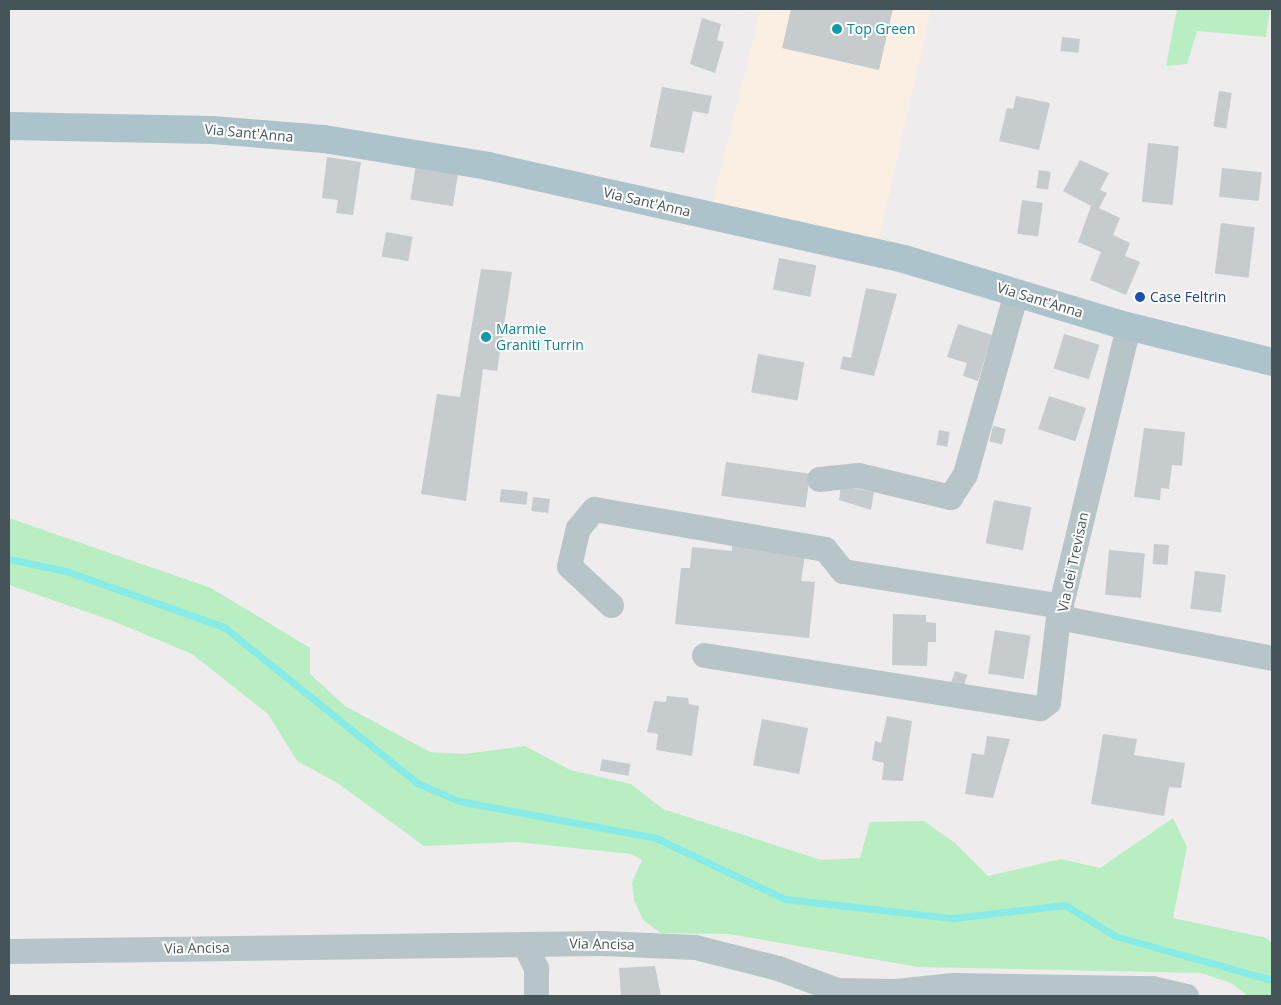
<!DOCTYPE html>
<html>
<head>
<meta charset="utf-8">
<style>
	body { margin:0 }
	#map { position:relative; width:1281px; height:1005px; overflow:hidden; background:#efeced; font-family:"Open Sans",sans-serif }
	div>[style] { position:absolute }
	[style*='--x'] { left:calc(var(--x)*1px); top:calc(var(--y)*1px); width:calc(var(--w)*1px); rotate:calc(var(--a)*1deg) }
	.commercial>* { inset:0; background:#fbefe4 }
	.green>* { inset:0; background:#b9eec2 }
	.stream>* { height:7px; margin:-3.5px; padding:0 3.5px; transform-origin:3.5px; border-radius:3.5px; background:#87ebe8 }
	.building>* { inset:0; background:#c6cbce; transform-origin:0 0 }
	.minor>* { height:25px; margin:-12.5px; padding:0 12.5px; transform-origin:12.5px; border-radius:12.5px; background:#b7c5c9 }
	.major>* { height:28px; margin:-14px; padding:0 14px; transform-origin:14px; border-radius:14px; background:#acc3cc }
	.dots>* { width:14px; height:14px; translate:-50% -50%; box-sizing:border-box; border:2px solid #fff; border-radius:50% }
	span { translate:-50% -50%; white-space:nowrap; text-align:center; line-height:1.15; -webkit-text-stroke:4px #fff; paint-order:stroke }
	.culture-label { font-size:14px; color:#0d838f }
	.left { translate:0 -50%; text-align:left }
	.street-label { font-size:14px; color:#455459 }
	.transit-label { font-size:14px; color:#164399 }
	.frame { position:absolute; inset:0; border:10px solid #455459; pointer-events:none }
</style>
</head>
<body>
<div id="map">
	<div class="commercial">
		<i style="clip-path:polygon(733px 9px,931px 9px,876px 253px,709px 215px,760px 13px)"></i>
	</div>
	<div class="green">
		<i style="clip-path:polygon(1177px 9px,1270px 9px,1266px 37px,1197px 31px,1187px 64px,1166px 66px)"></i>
		<i style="clip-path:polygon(9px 518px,211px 588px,310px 648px,310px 674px,345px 706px,430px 752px,464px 754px,525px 746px,570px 770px,631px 784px,663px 809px,821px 860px,860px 858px,870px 822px,924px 821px,955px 843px,988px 876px,1061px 859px,1100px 868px,1173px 818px,1187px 847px,1173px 918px,1267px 938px,1272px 943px,1272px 996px,1248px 996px,1231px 983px,1201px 973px,918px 967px,729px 934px,661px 933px,643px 920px,634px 900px,632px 882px,642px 860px,631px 854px,516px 842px,424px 846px,336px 782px,297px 761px,268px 714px,192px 654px,113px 621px,9px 585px)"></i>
	</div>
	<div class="stream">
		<i style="--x:9;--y:559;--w:58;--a:11.9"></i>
		<i style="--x:66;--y:571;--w:168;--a:19.5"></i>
		<i style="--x:224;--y:627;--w:248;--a:38.9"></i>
		<i style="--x:417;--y:783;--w:46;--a:23.2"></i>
		<i style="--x:459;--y:801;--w:200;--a:10.6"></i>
		<i style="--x:656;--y:838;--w:143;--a:25.3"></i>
		<i style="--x:785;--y:899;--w:169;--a:6.5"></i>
		<i style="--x:953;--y:918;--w:113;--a:-6.6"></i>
		<i style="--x:1065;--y:905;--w:59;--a:31.8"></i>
		<i style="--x:1115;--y:936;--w:163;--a:15.7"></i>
	</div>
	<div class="building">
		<i style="clip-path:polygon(791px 9px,893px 9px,879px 70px,782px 48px)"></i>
		<i style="clip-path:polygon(702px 18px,721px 24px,717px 40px,724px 42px,715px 73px,690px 64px)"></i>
		<i style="left:1062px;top:37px;width:18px;height:14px;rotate:6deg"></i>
		<i style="clip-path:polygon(662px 87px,712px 96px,708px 114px,693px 111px,684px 153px,650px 147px)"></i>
		<i style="left:1219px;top:91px;width:13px;height:36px;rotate:9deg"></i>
		<i style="clip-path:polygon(1016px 96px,1050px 103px,1039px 150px,999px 141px,1007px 108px,1013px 109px)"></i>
		<i style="left:1148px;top:143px;width:31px;height:59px;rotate:6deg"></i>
		<i style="clip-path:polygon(327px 157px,361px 162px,353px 215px,336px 213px,338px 200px,322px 198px)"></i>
		<i style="clip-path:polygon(1080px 160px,1109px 173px,1100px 190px,1107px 193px,1099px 208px,1120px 218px,1113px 235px,1130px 243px,1125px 256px,1140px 262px,1126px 295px,1090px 280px,1101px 252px,1078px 242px,1091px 206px,1063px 191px)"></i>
		<i style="left:416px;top:164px;width:43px;height:36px;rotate:9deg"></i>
		<i style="left:1222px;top:168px;width:40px;height:29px;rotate:6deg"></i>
		<i style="left:1039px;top:170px;width:12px;height:18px;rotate:9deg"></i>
		<i style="left:1022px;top:200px;width:21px;height:34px;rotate:8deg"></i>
		<i style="left:1221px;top:223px;width:34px;height:51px;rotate:7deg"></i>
		<i style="left:386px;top:232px;width:27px;height:25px;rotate:10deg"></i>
		<i style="left:779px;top:258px;width:38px;height:32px;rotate:11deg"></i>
		<i style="clip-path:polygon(481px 269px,512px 272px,497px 371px,483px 369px,466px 501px,421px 494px,437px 394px,460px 397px)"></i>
		<i style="clip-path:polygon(866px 288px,897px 294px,874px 376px,840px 369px,843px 356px,851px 358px)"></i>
		<i style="clip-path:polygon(958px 324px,992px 335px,978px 381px,963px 376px,967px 363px,947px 357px)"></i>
		<i style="left:1064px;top:334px;width:37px;height:36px;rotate:17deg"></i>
		<i style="left:758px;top:354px;width:47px;height:39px;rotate:10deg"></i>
		<i style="left:1049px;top:396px;width:39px;height:35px;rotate:18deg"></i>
		<i style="left:993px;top:426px;width:13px;height:16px;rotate:13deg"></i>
		<i style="clip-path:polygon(1144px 428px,1185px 432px,1182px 466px,1172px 465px,1169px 489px,1161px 488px,1160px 500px,1134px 497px)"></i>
		<i style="left:939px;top:430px;width:11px;height:15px;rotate:10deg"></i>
		<i style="left:726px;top:462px;width:85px;height:34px;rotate:8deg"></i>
		<i style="clip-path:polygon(841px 486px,874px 492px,871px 510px,839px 500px)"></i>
		<i style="left:501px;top:489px;width:27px;height:13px;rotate:6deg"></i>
		<i style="left:533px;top:497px;width:17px;height:14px;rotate:7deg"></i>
		<i style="left:994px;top:500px;width:38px;height:44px;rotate:11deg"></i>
		<i style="left:1154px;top:544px;width:15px;height:20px;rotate:4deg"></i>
		<i style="clip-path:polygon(732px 546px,805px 555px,801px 581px,815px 582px,809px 638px,675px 624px,681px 568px,690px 568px,692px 547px,732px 551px)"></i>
		<i style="left:1109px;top:550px;width:36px;height:45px;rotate:5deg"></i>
		<i style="left:1195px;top:571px;width:31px;height:38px;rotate:7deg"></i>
		<i style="clip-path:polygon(893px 614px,926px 615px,926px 622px,936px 623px,936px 642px,928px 642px,927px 666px,892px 665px)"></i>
		<i style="left:995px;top:630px;width:36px;height:44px;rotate:9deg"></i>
		<i style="left:955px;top:671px;width:13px;height:14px;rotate:18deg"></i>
		<i style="clip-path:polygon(667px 696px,688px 698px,689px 704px,699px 706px,692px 756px,656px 750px,658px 734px,647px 732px,654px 701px,666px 702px)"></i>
		<i style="clip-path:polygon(887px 716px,912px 721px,903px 781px,882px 780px,884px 763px,872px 760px,875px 741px,881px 743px)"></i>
		<i style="left:762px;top:719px;width:47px;height:47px;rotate:11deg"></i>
		<i style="clip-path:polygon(1103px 734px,1137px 739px,1134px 755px,1185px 763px,1181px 788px,1169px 787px,1164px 816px,1091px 804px)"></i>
		<i style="clip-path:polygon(987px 736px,1010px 739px,993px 798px,965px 794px,972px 753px,984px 755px)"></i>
		<i style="left:602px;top:759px;width:29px;height:12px;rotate:10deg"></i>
		<i style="clip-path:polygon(655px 966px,661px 996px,621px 996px,619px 968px)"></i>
	</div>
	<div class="minor">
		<i style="--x:1128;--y:327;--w:298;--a:103.6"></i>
		<i style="--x:1058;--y:617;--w:218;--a:10.8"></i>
		<i style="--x:819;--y:479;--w:39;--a:-6"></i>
		<i style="--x:858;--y:475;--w:95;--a:13.4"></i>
		<i style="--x:950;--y:497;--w:27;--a:-57"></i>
		<i style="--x:965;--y:474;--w:188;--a:-74.3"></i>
		<i style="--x:611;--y:605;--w:57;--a:-137.1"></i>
		<i style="--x:569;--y:566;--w:39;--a:-77"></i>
		<i style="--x:578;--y:528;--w:25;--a:-50"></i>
		<i style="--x:594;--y:509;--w:234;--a:9.8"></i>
		<i style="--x:825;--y:549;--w:28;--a:51"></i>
		<i style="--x:843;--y:571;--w:221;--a:9.1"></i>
		<i style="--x:704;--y:655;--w:340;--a:9"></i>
		<i style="--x:1040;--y:708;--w:10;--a:-37"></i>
		<i style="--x:1048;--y:702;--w:86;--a:-83.3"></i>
		<i style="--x:524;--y:944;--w:27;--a:63"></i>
		<i style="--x:536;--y:968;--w:28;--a:90"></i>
		<i style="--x:9;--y:951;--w:593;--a:-0.77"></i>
		<i style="--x:602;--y:943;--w:93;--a:2.5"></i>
		<i style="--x:695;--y:947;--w:86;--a:14.2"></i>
		<i style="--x:778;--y:968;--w:63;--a:20.4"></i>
		<i style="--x:837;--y:990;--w:58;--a:1"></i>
		<i style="--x:895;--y:991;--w:58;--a:-5.9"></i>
		<i style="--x:953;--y:985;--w:199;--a:0.9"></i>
		<i style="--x:1152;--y:988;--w:35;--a:13"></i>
	</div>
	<div class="major">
		<i style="--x:9;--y:126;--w:203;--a:1.1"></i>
		<i style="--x:212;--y:130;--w:112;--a:4.6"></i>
		<i style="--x:324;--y:139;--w:166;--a:9.3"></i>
		<i style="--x:488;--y:166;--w:426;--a:12.6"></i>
		<i style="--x:904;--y:259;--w:225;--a:16.8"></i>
		<i style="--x:1119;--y:324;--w:158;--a:13.9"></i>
	</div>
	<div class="dots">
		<i style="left:837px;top:29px;background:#0f9aa8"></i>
		<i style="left:1140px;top:297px;background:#1a4fb4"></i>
		<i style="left:486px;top:337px;background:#0f9aa8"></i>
	</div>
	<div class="culture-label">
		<span class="left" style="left:847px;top:29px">Top Green</span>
		<span class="left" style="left:496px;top:337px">Marmie<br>Graniti Turrin</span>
	</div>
	<div class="street-label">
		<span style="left:249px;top:133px;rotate:5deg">Via Sant'Anna</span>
		<span style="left:647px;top:202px;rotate:13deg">Via Sant'Anna</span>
		<span style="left:1040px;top:300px;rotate:17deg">Via Sant'Anna</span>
		<span style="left:1073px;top:562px;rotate:-78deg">Via dei Trevisan</span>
		<span style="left:602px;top:944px;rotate:1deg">Via Ancisa</span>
		<span style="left:197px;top:948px;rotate:-1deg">Via Ancisa</span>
	</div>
	<div class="transit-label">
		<span class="left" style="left:1150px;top:297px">Case Feltrin</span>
	</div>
	<div class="frame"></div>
</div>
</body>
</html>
